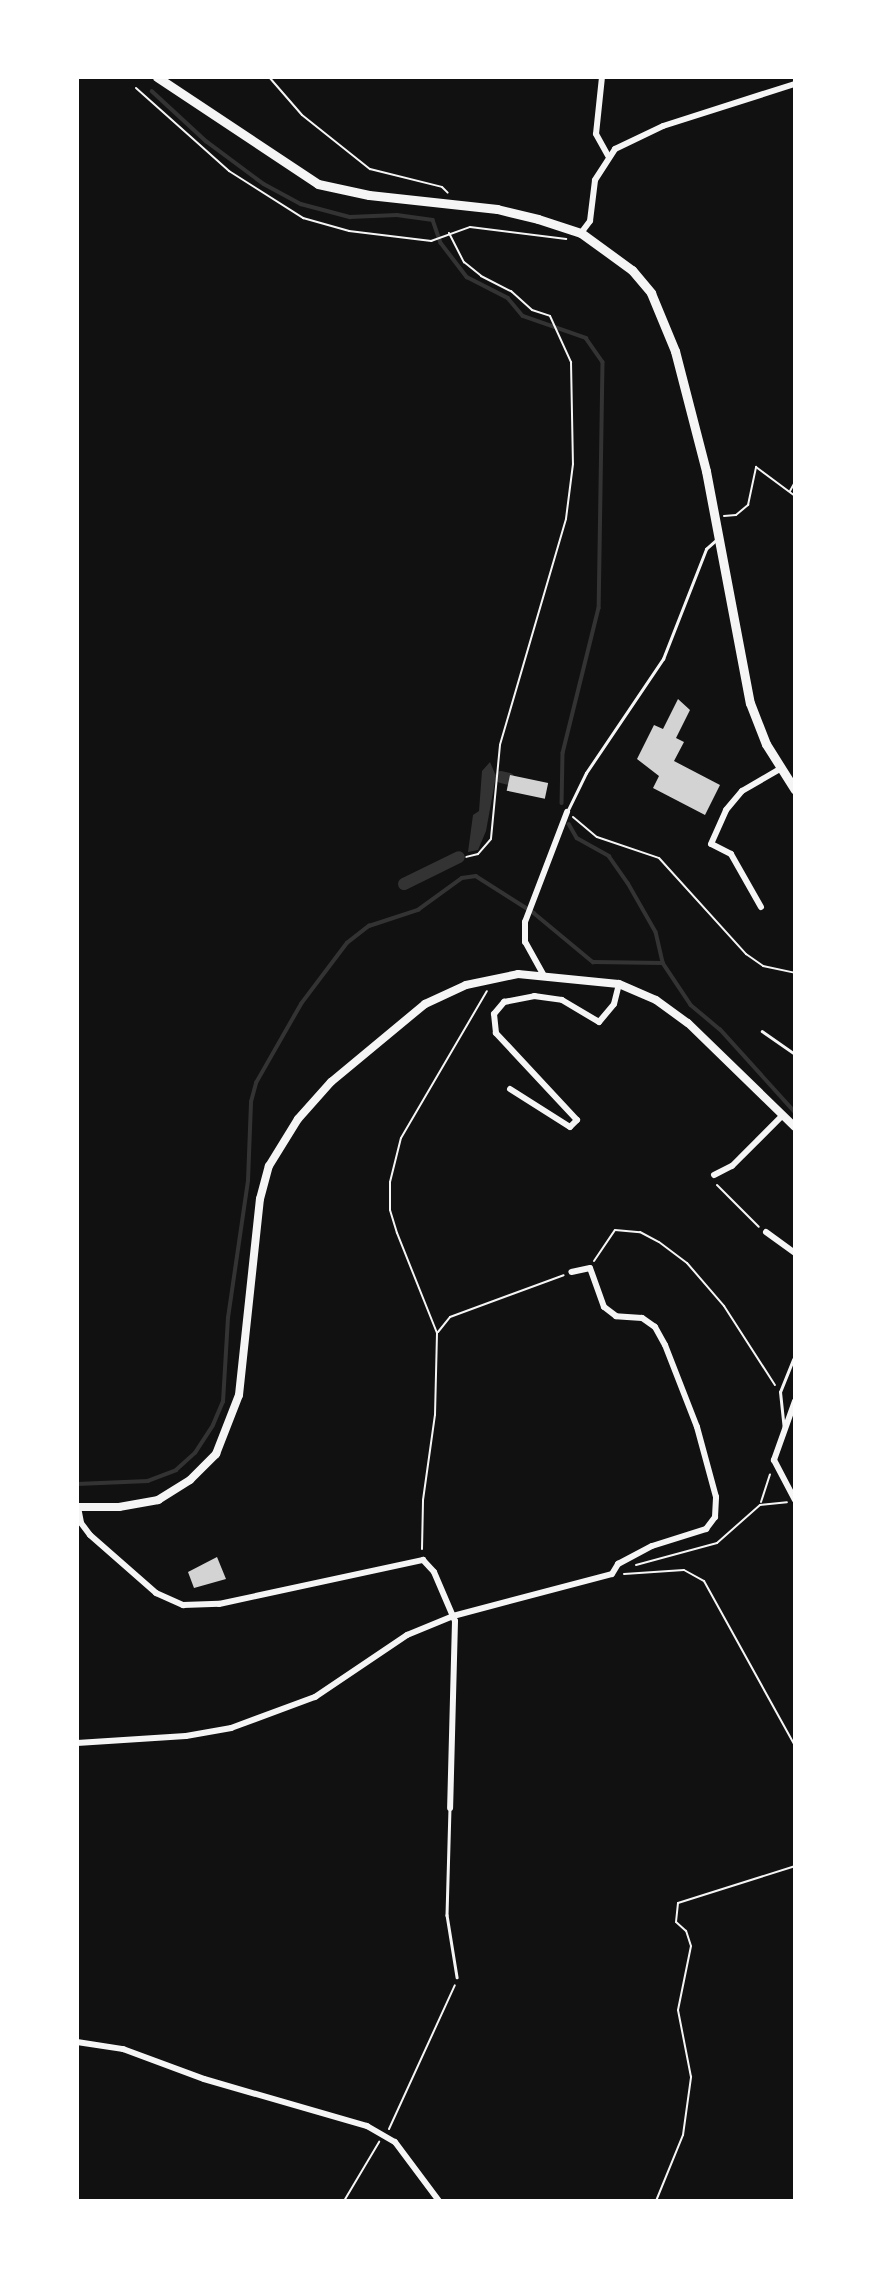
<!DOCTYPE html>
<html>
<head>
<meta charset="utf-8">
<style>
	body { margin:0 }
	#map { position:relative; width:872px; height:2278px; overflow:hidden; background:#111; font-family:"Public Sans",sans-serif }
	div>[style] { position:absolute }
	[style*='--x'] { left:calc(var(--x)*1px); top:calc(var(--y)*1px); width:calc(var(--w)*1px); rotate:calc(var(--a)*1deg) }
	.water>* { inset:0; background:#333 }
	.stream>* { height:3.5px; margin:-1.75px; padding:0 1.75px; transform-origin:1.75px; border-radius:1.75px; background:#333 }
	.canal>* { height:12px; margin:-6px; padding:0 6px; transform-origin:6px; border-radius:6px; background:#333 }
	.building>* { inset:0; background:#d3d3d3; transform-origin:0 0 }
	.path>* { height:2px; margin:-1px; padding:0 1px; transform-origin:1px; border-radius:1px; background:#f5f5f5 }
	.service>* { height:2.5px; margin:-1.25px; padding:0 1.25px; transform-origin:1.25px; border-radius:1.25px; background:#f5f5f5 }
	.minor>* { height:6px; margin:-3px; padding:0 3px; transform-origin:3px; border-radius:3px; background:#f5f5f5 }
	.tertiary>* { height:8px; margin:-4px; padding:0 4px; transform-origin:4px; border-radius:4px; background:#f5f5f5 }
	.secondary>* { height:9px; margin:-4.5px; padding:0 4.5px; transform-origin:4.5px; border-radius:4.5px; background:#f5f5f5 }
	span { translate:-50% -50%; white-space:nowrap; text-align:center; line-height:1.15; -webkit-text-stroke:5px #fff; paint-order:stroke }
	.frame { position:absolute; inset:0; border:79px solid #fff; pointer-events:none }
</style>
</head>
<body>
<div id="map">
	<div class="water">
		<i style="clip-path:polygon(490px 762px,496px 776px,486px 831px,478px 850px,468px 852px,473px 815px,479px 811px,482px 771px)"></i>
	</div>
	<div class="stream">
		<i style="--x:152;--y:91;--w:74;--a:42.8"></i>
		<i style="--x:206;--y:141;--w:72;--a:36.6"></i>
		<i style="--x:264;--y:184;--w:42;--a:28.4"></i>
		<i style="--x:301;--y:204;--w:51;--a:14.9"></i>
		<i style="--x:350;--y:217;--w:47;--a:-2.4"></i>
		<i style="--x:397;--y:215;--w:36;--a:8"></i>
		<i style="--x:433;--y:220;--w:24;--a:71"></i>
		<i style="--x:441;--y:243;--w:43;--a:52.6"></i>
		<i style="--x:467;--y:277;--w:46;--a:27.1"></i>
		<i style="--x:508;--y:298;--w:23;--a:50"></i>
		<i style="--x:523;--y:316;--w:67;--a:19.2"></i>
		<i style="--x:586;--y:338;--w:29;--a:55"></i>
		<i style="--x:603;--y:362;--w:246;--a:90.9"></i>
		<i style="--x:599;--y:608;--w:149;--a:103.9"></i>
		<i style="--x:563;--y:753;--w:50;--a:91.1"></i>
		<i style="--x:569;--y:824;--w:16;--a:60"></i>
		<i style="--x:577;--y:838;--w:37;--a:29"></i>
		<i style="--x:609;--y:856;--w:33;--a:55"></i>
		<i style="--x:628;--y:883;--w:56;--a:60.3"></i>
		<i style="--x:656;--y:932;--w:32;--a:77"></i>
		<i style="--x:663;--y:963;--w:50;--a:56.3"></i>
		<i style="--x:691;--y:1005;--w:38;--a:40"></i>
		<i style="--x:720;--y:1029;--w:112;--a:47.9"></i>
		<i style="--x:77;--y:1484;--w:71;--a:-2.4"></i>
		<i style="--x:148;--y:1481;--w:30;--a:-21"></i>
		<i style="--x:176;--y:1470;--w:25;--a:-42"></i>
		<i style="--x:195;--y:1453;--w:33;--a:-57"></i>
		<i style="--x:213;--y:1425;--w:25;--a:-67"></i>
		<i style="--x:223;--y:1402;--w:84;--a:-86.6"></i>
		<i style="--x:228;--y:1318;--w:138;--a:-81.7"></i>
		<i style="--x:248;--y:1181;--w:79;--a:-87.8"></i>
		<i style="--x:251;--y:1102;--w:20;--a:-75"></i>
		<i style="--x:256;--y:1083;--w:91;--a:-60.3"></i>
		<i style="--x:301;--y:1004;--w:76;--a:-53"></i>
		<i style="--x:347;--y:943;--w:28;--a:-38"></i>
		<i style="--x:369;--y:926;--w:52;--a:-18.1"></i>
		<i style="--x:418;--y:910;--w:54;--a:-36"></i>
		<i style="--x:462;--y:878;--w:14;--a:-8"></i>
		<i style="--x:476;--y:876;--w:69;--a:32.5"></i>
		<i style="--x:534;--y:913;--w:77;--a:39.7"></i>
		<i style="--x:593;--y:962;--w:70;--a:0.8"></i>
	</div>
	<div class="canal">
		<i style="--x:501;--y:777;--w:8;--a:14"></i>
		<i style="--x:404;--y:884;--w:61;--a:-26.1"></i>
	</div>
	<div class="building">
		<i style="clip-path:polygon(678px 699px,690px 710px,676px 738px,684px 742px,674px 761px,720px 785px,705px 815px,653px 788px,659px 776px,637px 759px,654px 725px,663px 729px)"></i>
		<i style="left:510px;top:775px;width:39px;height:16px;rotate:12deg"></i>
		<i style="clip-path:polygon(217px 1557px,226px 1579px,194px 1588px,188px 1572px)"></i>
	</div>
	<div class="path">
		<i style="--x:269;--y:77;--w:50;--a:49"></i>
		<i style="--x:302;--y:115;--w:87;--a:38.5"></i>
		<i style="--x:370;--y:169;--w:74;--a:14"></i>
		<i style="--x:442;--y:187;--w:8;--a:45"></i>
		<i style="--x:136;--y:88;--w:125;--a:41.7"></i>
		<i style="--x:229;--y:171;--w:88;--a:32.4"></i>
		<i style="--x:303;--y:218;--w:48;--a:15.8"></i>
		<i style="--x:349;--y:231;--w:83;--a:7"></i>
		<i style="--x:431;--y:241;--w:41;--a:-19.7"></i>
		<i style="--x:470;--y:227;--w:97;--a:7.1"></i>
		<i style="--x:449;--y:233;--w:33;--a:63"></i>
		<i style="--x:464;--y:262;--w:22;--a:39"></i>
		<i style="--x:481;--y:276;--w:34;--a:27"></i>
		<i style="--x:511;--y:291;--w:28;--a:42"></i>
		<i style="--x:532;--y:310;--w:19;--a:18"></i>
		<i style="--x:550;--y:316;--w:51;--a:65.5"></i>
		<i style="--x:571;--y:362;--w:102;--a:88.9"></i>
		<i style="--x:573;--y:464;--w:55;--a:97.3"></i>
		<i style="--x:566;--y:519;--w:235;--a:106.3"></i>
		<i style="--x:500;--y:745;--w:94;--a:95.5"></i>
		<i style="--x:491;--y:839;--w:20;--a:131"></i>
		<i style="--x:478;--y:854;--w:12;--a:166"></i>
		<i style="--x:790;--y:491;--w:10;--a:-61"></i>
		<i style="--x:724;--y:516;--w:12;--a:-5"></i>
		<i style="--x:736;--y:515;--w:16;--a:-40"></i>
		<i style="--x:748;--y:505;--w:39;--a:-78"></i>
		<i style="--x:756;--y:467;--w:49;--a:36.6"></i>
		<i style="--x:573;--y:817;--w:31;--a:40"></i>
		<i style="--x:597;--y:837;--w:65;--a:18.7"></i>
		<i style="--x:659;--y:858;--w:130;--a:47.8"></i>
		<i style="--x:746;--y:954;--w:21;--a:35"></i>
		<i style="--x:763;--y:966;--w:33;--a:12"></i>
		<i style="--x:717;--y:1185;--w:59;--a:45"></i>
		<i style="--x:594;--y:1261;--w:37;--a:-56"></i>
		<i style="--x:615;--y:1230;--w:25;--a:5"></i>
		<i style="--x:640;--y:1232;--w:21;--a:28"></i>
		<i style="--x:659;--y:1242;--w:35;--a:37"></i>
		<i style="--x:687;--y:1263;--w:57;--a:49.3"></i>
		<i style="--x:724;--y:1306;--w:94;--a:57.2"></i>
		<i style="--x:438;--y:1332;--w:19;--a:-51"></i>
		<i style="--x:450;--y:1317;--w:121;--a:-20.2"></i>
		<i style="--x:761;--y:1502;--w:29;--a:-72"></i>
		<i style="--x:422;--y:1549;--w:49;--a:-88.8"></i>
		<i style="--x:423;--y:1500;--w:86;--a:-82"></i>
		<i style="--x:435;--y:1415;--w:82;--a:-88.6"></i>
		<i style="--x:437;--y:1333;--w:108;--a:-111.8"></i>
		<i style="--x:397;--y:1233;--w:24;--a:-107"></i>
		<i style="--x:390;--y:1210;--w:28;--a:-90"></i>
		<i style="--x:390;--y:1182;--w:45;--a:-76"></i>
		<i style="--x:401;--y:1138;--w:170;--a:-59.7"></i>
		<i style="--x:636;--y:1565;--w:84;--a:-15.2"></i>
		<i style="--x:717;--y:1543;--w:57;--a:-41.5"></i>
		<i style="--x:760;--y:1505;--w:27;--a:-6"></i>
		<i style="--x:624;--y:1574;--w:60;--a:-3.8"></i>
		<i style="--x:684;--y:1570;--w:23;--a:29"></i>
		<i style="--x:704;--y:1581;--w:188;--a:61.1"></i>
		<i style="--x:389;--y:2129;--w:158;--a:-65.4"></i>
		<i style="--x:344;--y:2201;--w:69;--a:-59.3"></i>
		<i style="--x:656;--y:2201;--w:71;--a:-67.8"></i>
		<i style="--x:683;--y:2135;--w:59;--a:-82.1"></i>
		<i style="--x:691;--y:2077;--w:68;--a:-101"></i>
		<i style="--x:678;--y:2010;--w:65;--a:-78.5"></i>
		<i style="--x:691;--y:1946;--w:16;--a:-108"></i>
		<i style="--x:686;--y:1931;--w:13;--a:-138"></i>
		<i style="--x:676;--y:1922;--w:19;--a:-84"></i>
		<i style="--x:678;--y:1903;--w:123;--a:-17.5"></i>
	</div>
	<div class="service">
		<i style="--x:567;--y:812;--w:43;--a:-64"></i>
		<i style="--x:586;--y:773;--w:138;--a:-56"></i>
		<i style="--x:663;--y:659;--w:118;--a:-68.6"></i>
		<i style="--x:706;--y:549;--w:12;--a:-42"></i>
		<i style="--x:762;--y:1031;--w:40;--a:34.9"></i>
		<i style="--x:784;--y:1430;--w:38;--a:-96"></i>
		<i style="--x:780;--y:1392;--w:35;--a:-68"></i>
		<i style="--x:450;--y:1808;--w:107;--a:91.6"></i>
		<i style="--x:447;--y:1915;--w:63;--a:80.8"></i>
	</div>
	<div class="minor">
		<i style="--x:602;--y:77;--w:57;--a:96"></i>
		<i style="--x:596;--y:134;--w:25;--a:61"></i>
		<i style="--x:581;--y:233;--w:15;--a:-53"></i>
		<i style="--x:590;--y:221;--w:41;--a:-83"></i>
		<i style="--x:595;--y:180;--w:37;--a:-57"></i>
		<i style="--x:615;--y:149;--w:53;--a:-25.6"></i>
		<i style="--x:663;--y:126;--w:139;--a:-17.7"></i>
		<i style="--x:761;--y:907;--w:61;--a:-119.5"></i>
		<i style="--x:731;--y:854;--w:22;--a:-153"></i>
		<i style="--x:711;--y:844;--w:37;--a:-66"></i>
		<i style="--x:726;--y:810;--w:25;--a:-50"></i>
		<i style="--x:742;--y:791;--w:44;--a:-30.1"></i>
		<i style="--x:543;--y:974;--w:37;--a:-119"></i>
		<i style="--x:525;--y:942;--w:20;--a:-90"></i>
		<i style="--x:525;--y:922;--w:118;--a:-69.1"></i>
		<i style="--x:510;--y:1089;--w:71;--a:32.3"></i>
		<i style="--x:570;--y:1127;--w:10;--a:-45"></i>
		<i style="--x:577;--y:1120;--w:119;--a:-133"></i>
		<i style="--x:496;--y:1033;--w:19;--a:-96"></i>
		<i style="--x:494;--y:1014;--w:16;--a:-50"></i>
		<i style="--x:504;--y:1002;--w:31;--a:-11"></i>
		<i style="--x:534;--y:996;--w:28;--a:8"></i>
		<i style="--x:562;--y:1000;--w:43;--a:30.7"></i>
		<i style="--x:599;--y:1022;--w:23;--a:-50"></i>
		<i style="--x:614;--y:1004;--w:21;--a:-76"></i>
		<i style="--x:714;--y:1175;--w:20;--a:-27"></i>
		<i style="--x:732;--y:1166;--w:69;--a:-45"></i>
		<i style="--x:766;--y:1232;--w:36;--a:36"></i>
		<i style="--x:795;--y:1401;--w:63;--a:109.6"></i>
		<i style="--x:774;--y:1460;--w:45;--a:62.3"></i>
		<i style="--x:78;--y:1507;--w:16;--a:79"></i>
		<i style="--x:81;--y:1523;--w:15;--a:53"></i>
		<i style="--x:90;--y:1535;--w:88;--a:41.3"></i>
		<i style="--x:156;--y:1593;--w:30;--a:24"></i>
		<i style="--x:183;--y:1605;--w:36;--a:-2"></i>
		<i style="--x:219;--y:1604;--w:209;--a:-12.2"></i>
		<i style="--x:423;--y:1560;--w:16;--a:47"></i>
		<i style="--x:434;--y:1572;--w:53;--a:66.8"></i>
		<i style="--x:455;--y:1621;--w:187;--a:91.5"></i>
		<i style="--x:77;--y:1743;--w:109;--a:-3.7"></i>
		<i style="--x:186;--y:1736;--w:46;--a:-10.1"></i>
		<i style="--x:231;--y:1728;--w:90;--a:-20.3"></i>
		<i style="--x:315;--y:1697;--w:111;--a:-34"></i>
		<i style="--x:407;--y:1635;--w:50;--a:-22.4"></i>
		<i style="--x:453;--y:1616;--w:164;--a:-14.8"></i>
		<i style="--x:612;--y:1574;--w:12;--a:-59"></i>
		<i style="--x:618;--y:1564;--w:38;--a:-28"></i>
		<i style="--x:652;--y:1546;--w:57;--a:-17.5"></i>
		<i style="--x:706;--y:1529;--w:15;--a:-53"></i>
		<i style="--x:715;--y:1517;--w:20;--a:-87"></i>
		<i style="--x:716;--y:1497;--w:73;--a:-105.2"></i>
		<i style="--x:697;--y:1427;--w:88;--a:-111.3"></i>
		<i style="--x:665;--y:1345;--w:21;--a:-119"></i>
		<i style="--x:655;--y:1327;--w:16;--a:-145"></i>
		<i style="--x:642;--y:1318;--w:26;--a:-176"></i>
		<i style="--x:616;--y:1316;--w:15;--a:-143"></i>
		<i style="--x:604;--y:1307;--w:41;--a:-109.7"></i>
		<i style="--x:590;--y:1268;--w:19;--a:168"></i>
		<i style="--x:77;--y:2042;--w:47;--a:8.7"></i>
		<i style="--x:123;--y:2049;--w:86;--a:20.3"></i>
		<i style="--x:204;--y:2079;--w:170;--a:16.1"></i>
		<i style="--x:367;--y:2126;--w:32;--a:30"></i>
		<i style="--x:395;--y:2142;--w:74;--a:53.3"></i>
	</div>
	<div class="tertiary">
		<i style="--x:77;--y:1507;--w:42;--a:0"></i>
		<i style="--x:119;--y:1507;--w:40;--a:-10"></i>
		<i style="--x:158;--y:1500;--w:38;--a:-32"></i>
		<i style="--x:190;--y:1480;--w:37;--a:-45"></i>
		<i style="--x:216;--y:1454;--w:63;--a:-68.7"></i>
		<i style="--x:239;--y:1395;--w:197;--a:-83.9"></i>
		<i style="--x:260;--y:1199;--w:34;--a:-75"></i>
		<i style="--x:269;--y:1166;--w:55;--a:-58.3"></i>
		<i style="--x:298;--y:1119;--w:50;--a:-48.3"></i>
		<i style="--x:331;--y:1082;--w:122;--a:-39.7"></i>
		<i style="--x:425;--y:1004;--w:45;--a:-24.9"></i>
		<i style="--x:466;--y:985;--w:53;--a:-11.9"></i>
		<i style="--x:518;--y:974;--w:101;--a:5.7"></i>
		<i style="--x:619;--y:984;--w:40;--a:23.4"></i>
		<i style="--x:656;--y:1000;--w:39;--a:36"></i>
		<i style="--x:688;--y:1023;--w:149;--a:44.2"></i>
	</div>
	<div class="secondary">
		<i style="--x:157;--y:77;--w:193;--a:33.6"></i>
		<i style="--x:318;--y:184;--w:52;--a:12.2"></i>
		<i style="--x:369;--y:195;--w:129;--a:6.2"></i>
		<i style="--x:497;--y:209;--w:42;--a:13.7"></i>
		<i style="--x:538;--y:219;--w:45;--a:18"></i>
		<i style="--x:581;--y:233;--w:63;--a:36"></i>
		<i style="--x:632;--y:270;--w:30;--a:50"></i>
		<i style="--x:651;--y:293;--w:63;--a:67.5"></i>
		<i style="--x:675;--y:351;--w:124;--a:75.5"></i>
		<i style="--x:706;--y:471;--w:236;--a:79.3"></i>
		<i style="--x:750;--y:703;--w:44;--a:68.7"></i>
		<i style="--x:766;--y:744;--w:54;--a:57.8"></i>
	</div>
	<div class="frame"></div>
</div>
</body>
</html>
